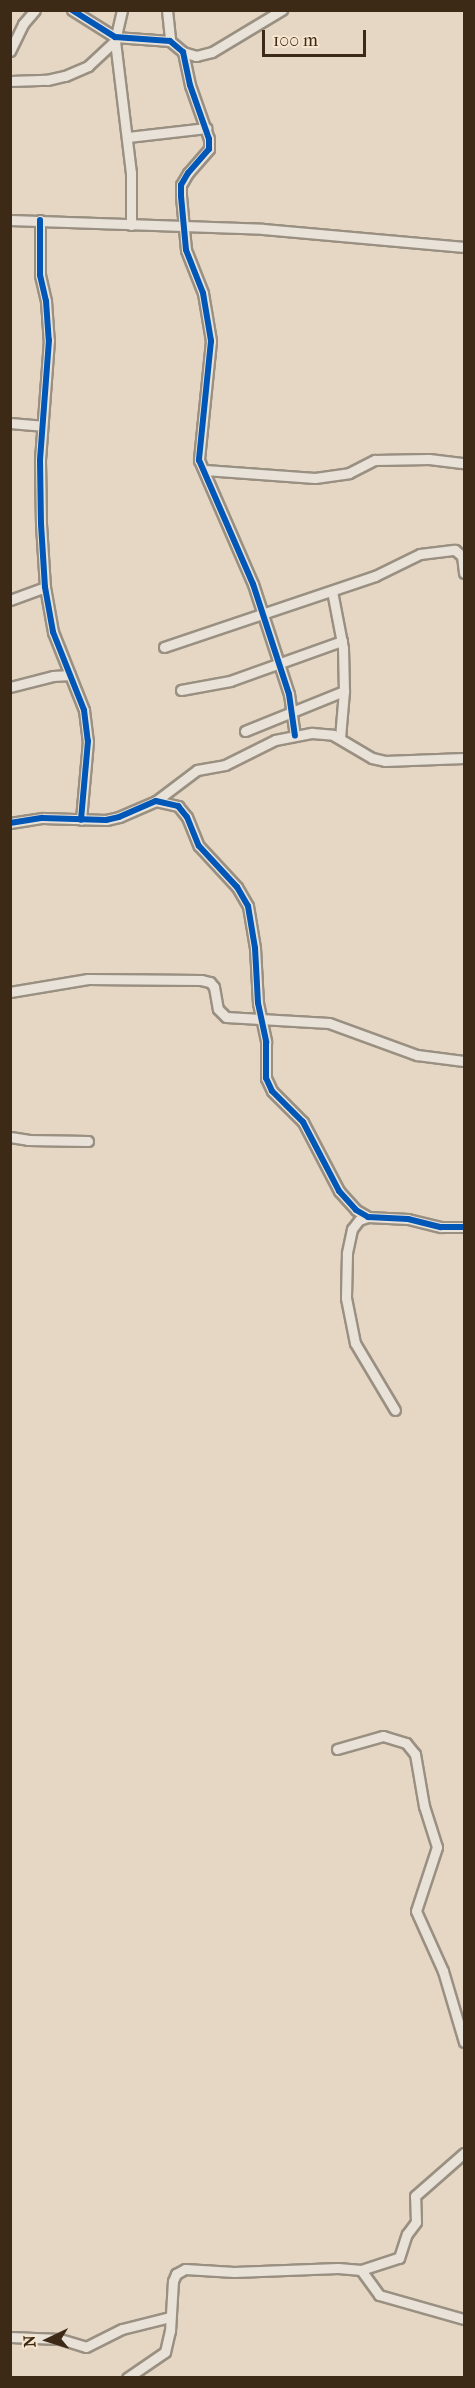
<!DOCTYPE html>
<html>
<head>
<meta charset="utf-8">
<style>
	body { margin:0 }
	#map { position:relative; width:475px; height:2388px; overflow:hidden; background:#e5d7c3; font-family:"IM FELL French Canon",serif }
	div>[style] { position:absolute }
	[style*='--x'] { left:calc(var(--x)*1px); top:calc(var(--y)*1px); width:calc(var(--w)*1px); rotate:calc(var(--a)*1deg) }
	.roads { filter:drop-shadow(2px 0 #9a9082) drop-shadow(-2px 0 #9a9082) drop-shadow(0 2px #9a9082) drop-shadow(0 -2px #9a9082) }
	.minor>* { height:9px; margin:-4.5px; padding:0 4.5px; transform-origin:4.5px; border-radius:4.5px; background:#e9e2d8 }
	.cycleway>* { height:6px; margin:-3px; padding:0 3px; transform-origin:3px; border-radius:3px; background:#0057b8 }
	span { translate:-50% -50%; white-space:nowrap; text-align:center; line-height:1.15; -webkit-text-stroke:4.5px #f7e6cf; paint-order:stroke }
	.frame { position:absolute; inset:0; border:12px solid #3d2a16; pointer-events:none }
	.north { position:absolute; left:18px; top:2310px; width:60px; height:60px; -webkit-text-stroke:4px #f7e6cf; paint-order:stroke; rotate:266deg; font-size:16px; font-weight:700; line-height:24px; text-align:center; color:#3d2a16 }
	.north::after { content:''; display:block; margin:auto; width:21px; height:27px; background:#3d2a16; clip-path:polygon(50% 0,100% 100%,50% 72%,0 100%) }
	.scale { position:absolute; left:262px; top:30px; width:104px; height:27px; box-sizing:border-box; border:3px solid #3d2a16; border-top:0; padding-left:8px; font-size:18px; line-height:21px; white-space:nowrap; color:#3d2a16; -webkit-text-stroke:4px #f7e6cf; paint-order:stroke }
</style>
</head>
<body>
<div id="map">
	<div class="roads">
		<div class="minor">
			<i style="--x:72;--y:10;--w:51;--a:32.1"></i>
			<i style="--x:115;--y:37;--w:55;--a:4.2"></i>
			<i style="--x:170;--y:41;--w:17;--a:40"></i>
			<i style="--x:183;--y:52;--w:34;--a:78"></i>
			<i style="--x:190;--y:85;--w:57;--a:70.6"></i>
			<i style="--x:209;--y:139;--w:10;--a:90"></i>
			<i style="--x:209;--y:149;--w:32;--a:131"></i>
			<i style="--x:188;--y:173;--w:14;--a:120"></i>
			<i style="--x:181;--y:185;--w:11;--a:90"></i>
			<i style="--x:181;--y:196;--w:54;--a:84.7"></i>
			<i style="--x:186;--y:250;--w:46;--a:68.4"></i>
			<i style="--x:203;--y:293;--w:49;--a:80.5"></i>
			<i style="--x:211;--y:341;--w:120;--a:95.8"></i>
			<i style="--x:199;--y:460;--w:135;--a:66.5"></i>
			<i style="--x:253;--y:584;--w:116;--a:71.9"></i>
			<i style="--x:289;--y:694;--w:42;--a:81.9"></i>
			<i style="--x:122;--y:10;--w:32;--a:103"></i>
			<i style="--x:115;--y:41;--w:133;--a:83.1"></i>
			<i style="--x:131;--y:173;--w:52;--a:90"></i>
			<i style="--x:167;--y:10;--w:31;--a:84"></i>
			<i style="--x:10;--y:51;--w:30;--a:-64"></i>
			<i style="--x:23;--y:24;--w:18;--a:-49"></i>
			<i style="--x:183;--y:52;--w:14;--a:17"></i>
			<i style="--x:196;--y:56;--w:16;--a:-14"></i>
			<i style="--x:212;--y:52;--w:82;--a:-31"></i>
			<i style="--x:10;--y:81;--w:37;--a:-2"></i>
			<i style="--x:47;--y:80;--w:18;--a:-13"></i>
			<i style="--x:65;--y:76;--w:25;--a:-23"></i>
			<i style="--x:88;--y:66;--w:37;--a:-43"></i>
			<i style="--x:128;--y:137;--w:79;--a:-6.6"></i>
			<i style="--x:10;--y:220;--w:253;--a:2"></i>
			<i style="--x:263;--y:229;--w:202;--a:5.1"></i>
			<i style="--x:40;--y:220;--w:55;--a:90"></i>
			<i style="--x:40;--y:275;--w:27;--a:77"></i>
			<i style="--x:46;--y:301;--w:39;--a:86"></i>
			<i style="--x:49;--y:340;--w:121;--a:94.3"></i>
			<i style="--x:40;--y:461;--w:63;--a:89.1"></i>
			<i style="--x:41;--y:524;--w:63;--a:86.4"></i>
			<i style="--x:45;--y:587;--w:46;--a:79.9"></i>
			<i style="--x:53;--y:632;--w:84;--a:68.3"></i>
			<i style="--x:84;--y:710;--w:31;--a:83"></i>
			<i style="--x:88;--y:741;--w:79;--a:95.1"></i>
			<i style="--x:10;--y:423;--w:32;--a:5"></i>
			<i style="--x:205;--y:470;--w:110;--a:4.2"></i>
			<i style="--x:315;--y:478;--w:34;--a:-8"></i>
			<i style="--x:349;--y:473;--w:29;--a:-27"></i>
			<i style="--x:375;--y:460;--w:54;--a:-1.1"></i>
			<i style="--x:429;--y:459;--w:35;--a:7"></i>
			<i style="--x:332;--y:591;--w:58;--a:79.1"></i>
			<i style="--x:343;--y:648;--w:43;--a:88.7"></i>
			<i style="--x:344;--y:691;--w:47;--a:94.9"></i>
			<i style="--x:10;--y:600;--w:37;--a:-20"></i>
			<i style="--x:164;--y:647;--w:223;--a:-18.6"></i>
			<i style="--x:375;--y:576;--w:50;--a:-26.1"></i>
			<i style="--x:420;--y:554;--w:35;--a:-7"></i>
			<i style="--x:455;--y:550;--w:9;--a:41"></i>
			<i style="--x:462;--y:556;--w:17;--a:83"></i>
			<i style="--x:10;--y:687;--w:44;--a:-14.3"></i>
			<i style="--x:53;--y:676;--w:17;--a:-3"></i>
			<i style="--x:181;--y:690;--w:50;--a:-10.4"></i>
			<i style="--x:230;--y:681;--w:119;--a:-19.7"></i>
			<i style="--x:245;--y:731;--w:107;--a:-22"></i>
			<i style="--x:156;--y:801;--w:51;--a:-37.1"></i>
			<i style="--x:197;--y:770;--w:28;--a:-10"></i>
			<i style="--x:225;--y:765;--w:56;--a:-26.6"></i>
			<i style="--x:275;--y:740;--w:38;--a:-11"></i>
			<i style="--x:312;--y:733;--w:21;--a:5"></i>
			<i style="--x:333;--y:735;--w:45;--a:30.5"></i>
			<i style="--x:372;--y:758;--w:13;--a:13"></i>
			<i style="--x:385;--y:761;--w:79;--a:-2.2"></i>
			<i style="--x:10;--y:823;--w:33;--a:-9"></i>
			<i style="--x:43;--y:818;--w:63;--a:1.8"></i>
			<i style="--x:106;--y:820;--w:13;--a:-13"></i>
			<i style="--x:119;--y:817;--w:40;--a:-23.4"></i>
			<i style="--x:156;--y:801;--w:23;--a:13"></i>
			<i style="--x:178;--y:806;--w:14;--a:51"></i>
			<i style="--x:187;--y:817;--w:31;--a:68"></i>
			<i style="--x:199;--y:846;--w:56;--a:47.2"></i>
			<i style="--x:237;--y:887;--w:22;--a:60"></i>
			<i style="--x:248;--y:906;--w:43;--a:80.5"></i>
			<i style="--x:255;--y:948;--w:55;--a:86.9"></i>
			<i style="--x:258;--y:1003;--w:40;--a:78"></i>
			<i style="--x:266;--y:1042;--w:36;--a:90"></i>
			<i style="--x:266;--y:1078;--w:14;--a:65"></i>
			<i style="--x:272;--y:1091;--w:44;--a:45"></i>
			<i style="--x:303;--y:1122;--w:78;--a:62.4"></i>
			<i style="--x:339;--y:1191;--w:25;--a:48"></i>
			<i style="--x:356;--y:1210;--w:14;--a:30"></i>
			<i style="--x:368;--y:1217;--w:40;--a:2.9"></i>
			<i style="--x:408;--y:1219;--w:34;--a:14"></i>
			<i style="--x:441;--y:1227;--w:23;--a:0"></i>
			<i style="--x:10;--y:992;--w:79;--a:-9.5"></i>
			<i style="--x:88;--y:979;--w:113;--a:0.5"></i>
			<i style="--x:201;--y:980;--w:9;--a:13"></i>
			<i style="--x:210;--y:982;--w:6;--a:51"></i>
			<i style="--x:214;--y:987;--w:22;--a:80"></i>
			<i style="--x:218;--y:1009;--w:11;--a:45"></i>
			<i style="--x:226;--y:1017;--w:103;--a:3.3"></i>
			<i style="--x:329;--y:1023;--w:94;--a:20"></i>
			<i style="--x:417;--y:1055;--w:47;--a:7.3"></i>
			<i style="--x:10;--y:1137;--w:18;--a:9"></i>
			<i style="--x:28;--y:1140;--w:60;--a:1"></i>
			<i style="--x:368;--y:1217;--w:9;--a:162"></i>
			<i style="--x:359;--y:1220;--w:11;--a:128"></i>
			<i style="--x:352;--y:1229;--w:25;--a:102"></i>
			<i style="--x:347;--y:1253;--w:45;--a:91.3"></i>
			<i style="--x:346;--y:1298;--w:46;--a:78.7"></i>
			<i style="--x:355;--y:1343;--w:78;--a:59.2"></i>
			<i style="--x:337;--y:1749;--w:48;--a:-15.8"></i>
			<i style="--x:383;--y:1736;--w:24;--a:17"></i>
			<i style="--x:406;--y:1743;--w:14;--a:51"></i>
			<i style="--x:415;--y:1754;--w:53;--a:80.2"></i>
			<i style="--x:424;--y:1806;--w:43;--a:72.4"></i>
			<i style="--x:437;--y:1847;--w:67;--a:108.2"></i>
			<i style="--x:416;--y:1911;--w:66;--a:65.8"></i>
			<i style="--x:443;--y:1971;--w:74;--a:73.5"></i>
			<i style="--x:361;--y:2270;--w:40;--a:-18"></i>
			<i style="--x:399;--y:2258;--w:25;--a:-72"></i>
			<i style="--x:407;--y:2234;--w:15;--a:-53"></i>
			<i style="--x:416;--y:2222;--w:26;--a:-92"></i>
			<i style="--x:415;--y:2196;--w:65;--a:-41.3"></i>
			<i style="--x:10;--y:2337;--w:50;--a:2.3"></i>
			<i style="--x:60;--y:2339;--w:27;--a:17"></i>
			<i style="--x:86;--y:2347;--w:40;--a:-26.6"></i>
			<i style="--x:122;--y:2329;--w:49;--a:-14"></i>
			<i style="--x:127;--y:2378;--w:46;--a:-34.4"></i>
			<i style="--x:165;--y:2352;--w:22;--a:-77"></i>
			<i style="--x:170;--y:2331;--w:50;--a:-86.6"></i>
			<i style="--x:173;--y:2281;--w:8;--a:-67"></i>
			<i style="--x:176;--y:2274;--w:10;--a:-29"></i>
			<i style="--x:185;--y:2269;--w:49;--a:3.5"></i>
			<i style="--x:234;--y:2272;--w:104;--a:-2.2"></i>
			<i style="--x:338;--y:2268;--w:23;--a:5"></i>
			<i style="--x:361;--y:2270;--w:31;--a:54"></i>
			<i style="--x:379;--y:2295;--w:88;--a:15.8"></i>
		</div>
	</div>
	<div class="cycleway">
		<i style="--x:72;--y:10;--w:51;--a:32.1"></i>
		<i style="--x:115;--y:37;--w:55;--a:4.2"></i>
		<i style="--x:170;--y:41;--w:17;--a:40"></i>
		<i style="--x:183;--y:52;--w:34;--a:78"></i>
		<i style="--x:190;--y:85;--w:57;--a:70.6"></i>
		<i style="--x:209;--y:139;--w:10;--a:90"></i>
		<i style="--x:209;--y:149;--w:32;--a:131"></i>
		<i style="--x:188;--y:173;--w:14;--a:120"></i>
		<i style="--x:181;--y:185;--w:11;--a:90"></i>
		<i style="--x:181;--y:196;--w:54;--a:84.7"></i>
		<i style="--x:186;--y:250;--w:46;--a:68.4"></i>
		<i style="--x:203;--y:293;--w:49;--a:80.5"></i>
		<i style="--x:211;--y:341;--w:120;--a:95.8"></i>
		<i style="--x:199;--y:460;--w:135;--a:66.5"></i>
		<i style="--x:253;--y:584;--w:116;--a:71.9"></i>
		<i style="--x:289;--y:694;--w:42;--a:81.9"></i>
		<i style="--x:40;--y:220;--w:55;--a:90"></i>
		<i style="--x:40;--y:275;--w:27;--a:77"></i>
		<i style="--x:46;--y:301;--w:39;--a:86"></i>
		<i style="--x:49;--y:340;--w:121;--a:94.3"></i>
		<i style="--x:40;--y:461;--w:63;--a:89.1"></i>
		<i style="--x:41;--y:524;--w:63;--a:86.4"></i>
		<i style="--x:45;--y:587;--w:46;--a:79.9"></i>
		<i style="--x:53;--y:632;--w:84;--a:68.3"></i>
		<i style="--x:84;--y:710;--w:31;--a:83"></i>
		<i style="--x:88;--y:741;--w:79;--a:95.1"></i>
		<i style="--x:10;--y:823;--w:33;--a:-9"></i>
		<i style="--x:43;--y:818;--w:63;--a:1.8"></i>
		<i style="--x:106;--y:820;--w:13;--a:-13"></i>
		<i style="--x:119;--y:817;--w:40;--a:-23.4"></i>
		<i style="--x:156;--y:801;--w:23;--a:13"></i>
		<i style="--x:178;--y:806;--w:14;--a:51"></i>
		<i style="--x:187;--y:817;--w:31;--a:68"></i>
		<i style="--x:199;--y:846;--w:56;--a:47.2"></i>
		<i style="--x:237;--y:887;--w:22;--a:60"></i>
		<i style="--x:248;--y:906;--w:43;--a:80.5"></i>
		<i style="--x:255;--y:948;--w:55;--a:86.9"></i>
		<i style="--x:258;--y:1003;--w:40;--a:78"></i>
		<i style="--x:266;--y:1042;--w:36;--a:90"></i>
		<i style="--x:266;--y:1078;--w:14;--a:65"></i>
		<i style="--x:272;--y:1091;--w:44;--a:45"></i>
		<i style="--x:303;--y:1122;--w:78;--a:62.4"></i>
		<i style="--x:339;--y:1191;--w:25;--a:48"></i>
		<i style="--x:356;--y:1210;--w:14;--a:30"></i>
		<i style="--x:368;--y:1217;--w:40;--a:2.9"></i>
		<i style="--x:408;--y:1219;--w:34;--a:14"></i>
		<i style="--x:441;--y:1227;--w:23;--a:0"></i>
	</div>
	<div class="frame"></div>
	<div class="north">N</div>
	<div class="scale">100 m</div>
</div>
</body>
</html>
